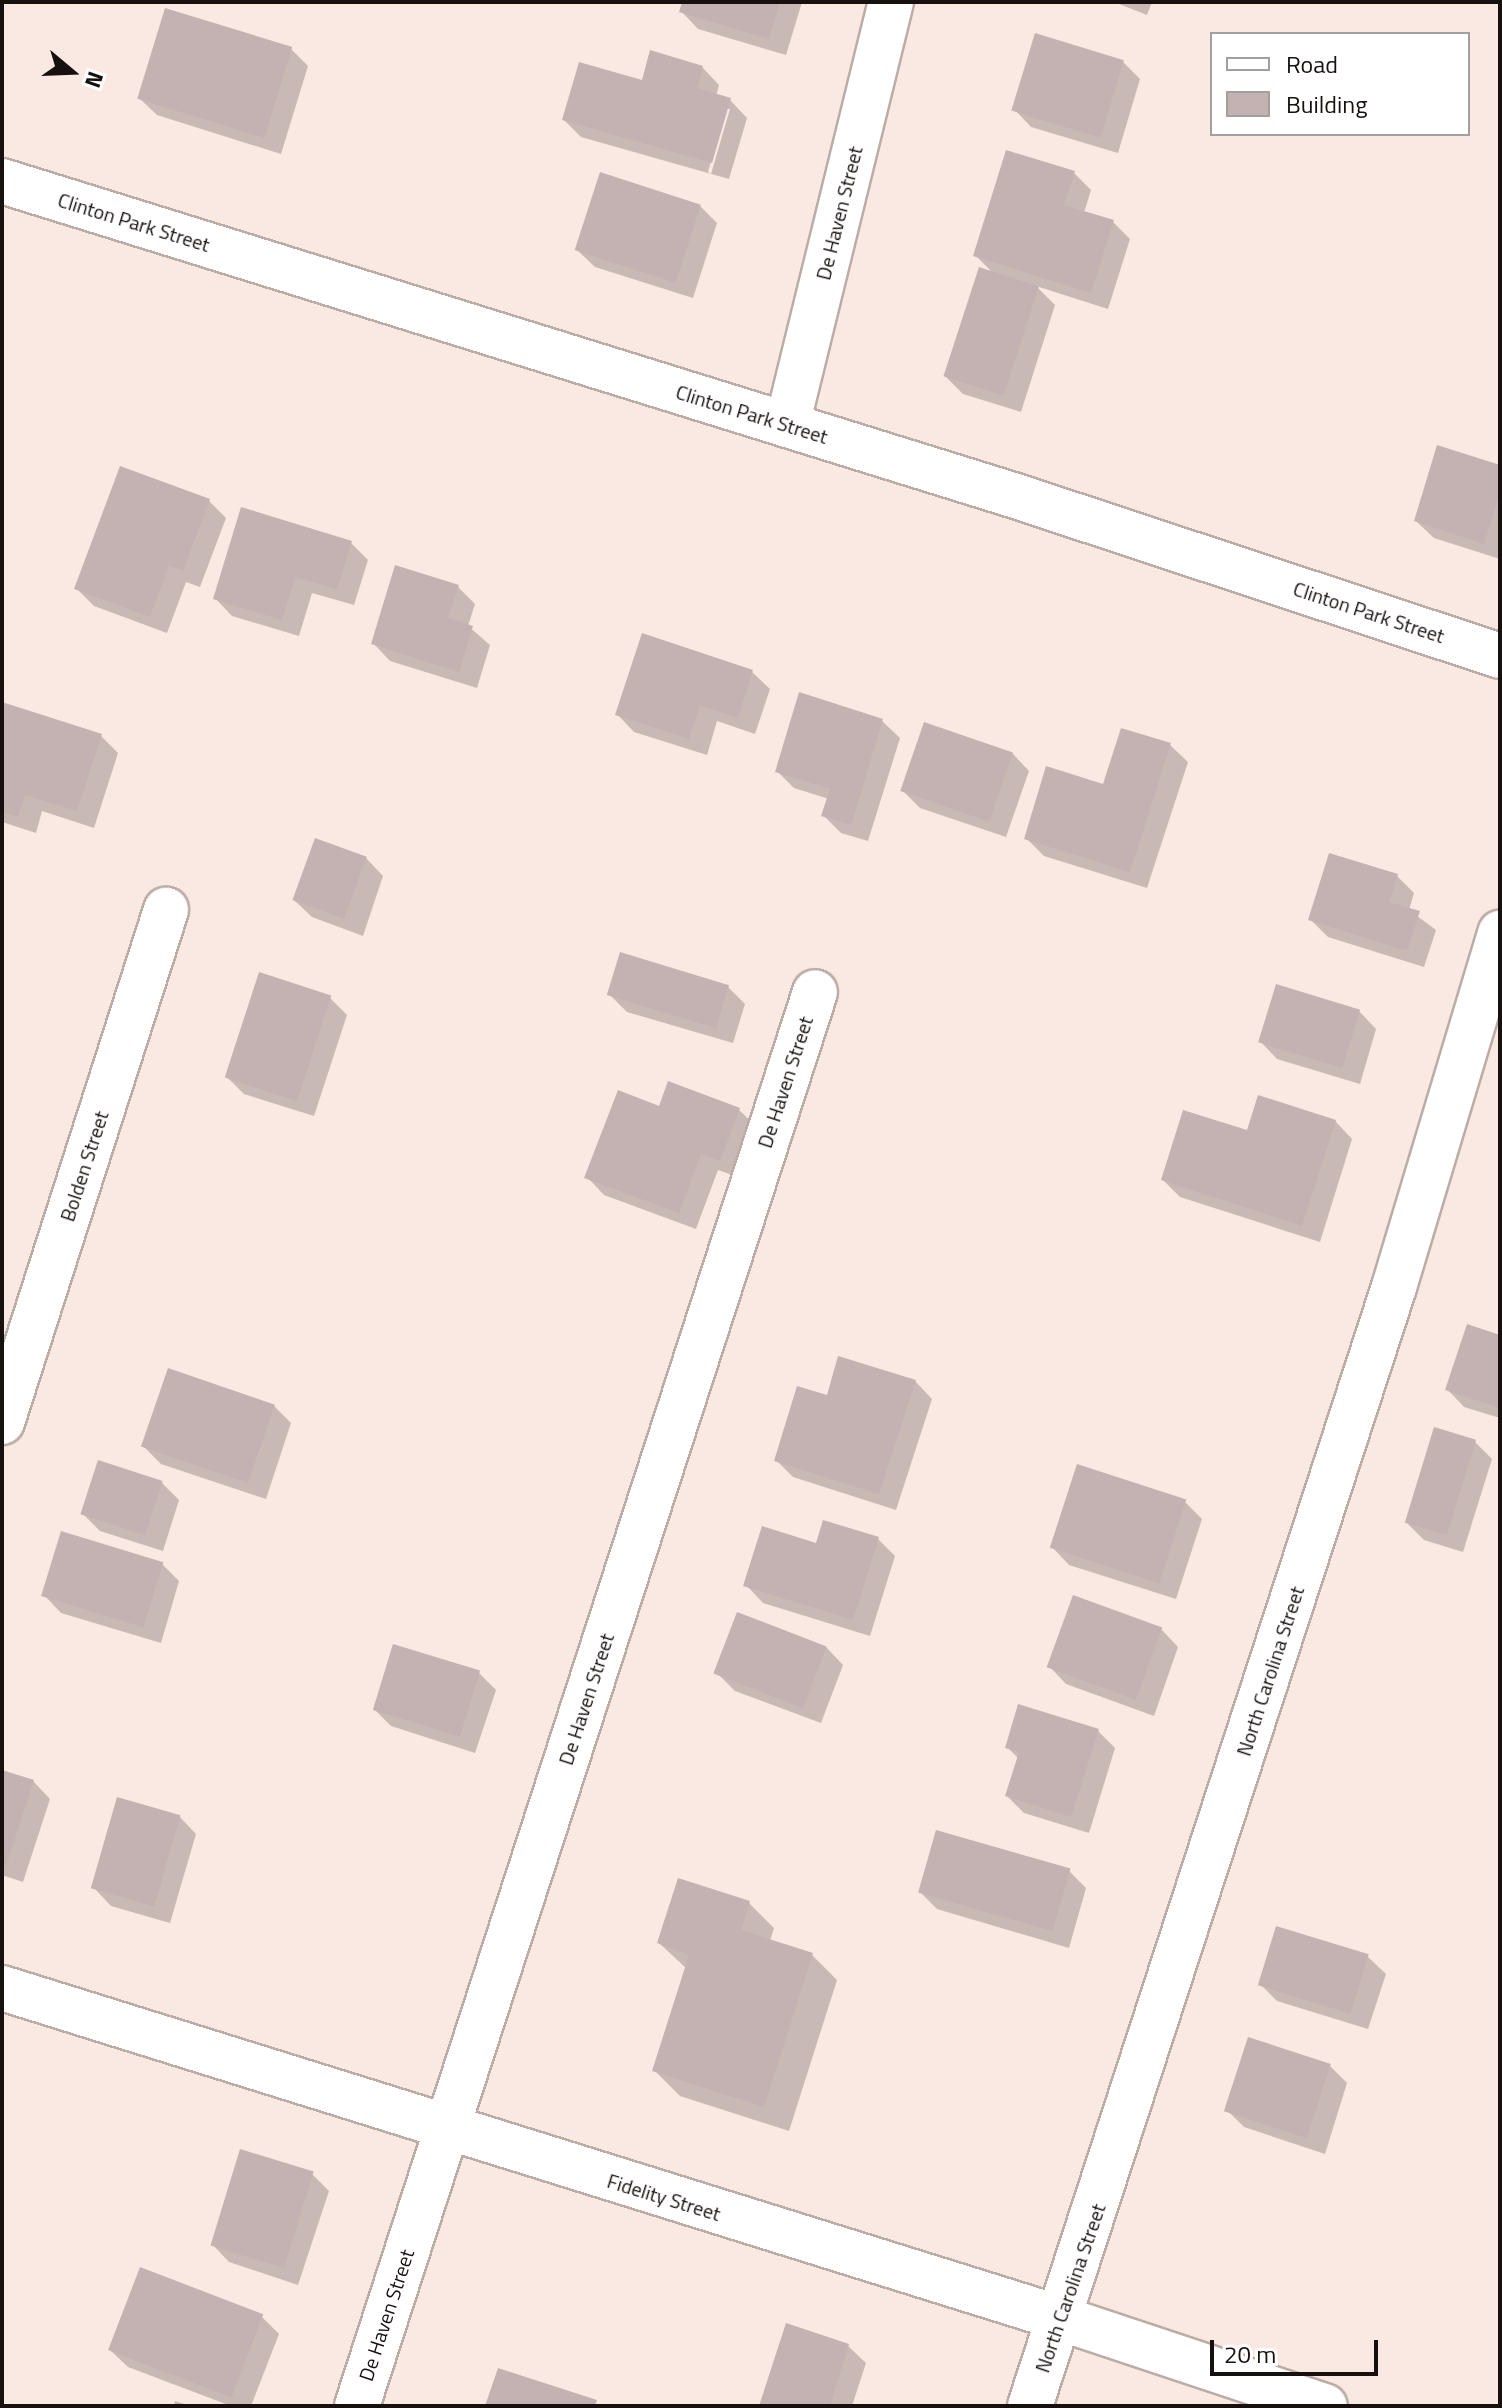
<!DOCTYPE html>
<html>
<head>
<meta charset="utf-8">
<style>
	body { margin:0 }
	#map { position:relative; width:1502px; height:2408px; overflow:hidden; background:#fae8e2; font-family:"Titillium Web",sans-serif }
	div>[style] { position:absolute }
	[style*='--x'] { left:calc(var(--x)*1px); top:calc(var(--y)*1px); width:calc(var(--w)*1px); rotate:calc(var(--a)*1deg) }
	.shadow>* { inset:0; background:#0003 }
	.building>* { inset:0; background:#c4b2b2; transform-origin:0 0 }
	.roads { filter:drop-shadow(2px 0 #bcaca6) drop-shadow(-2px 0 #bcaca6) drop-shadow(0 2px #bcaca6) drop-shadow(0 -2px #bcaca6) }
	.minor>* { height:44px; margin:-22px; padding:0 22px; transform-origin:22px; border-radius:22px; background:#fff }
	.secondary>* { height:44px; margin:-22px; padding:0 22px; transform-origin:22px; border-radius:22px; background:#fff }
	span { translate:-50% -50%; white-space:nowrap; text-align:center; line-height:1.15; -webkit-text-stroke:6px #fff; paint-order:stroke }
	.street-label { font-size:20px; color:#16100e }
	.frame { position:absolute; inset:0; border:4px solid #16100e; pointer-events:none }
	.legend { position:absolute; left:1210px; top:32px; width:260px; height:104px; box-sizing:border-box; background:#fff; border:2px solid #a29f9f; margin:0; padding:10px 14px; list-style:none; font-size:24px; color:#16100e }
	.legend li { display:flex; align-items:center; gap:16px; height:40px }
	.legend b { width:40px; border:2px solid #a29f9f }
	.north { position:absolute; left:32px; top:32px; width:80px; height:80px; -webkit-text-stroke:6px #fff; paint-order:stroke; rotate:109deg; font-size:22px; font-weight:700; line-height:32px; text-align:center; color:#16100e }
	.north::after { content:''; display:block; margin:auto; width:28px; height:36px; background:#16100e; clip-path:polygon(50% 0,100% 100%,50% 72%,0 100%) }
	.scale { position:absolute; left:1210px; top:2340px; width:168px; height:36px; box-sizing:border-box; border:4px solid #16100e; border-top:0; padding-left:10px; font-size:24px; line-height:28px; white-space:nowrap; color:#16100e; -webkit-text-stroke:6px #fff; paint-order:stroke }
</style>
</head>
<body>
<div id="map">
	<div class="shadow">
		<i style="clip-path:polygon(684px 2px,802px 2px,786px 55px,698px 29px,681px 11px)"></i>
		<i style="clip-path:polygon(1114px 2px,1152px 2px,1147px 15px)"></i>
		<i style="clip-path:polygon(291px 49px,308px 66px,281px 154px,157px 115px,139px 98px)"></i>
		<i style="clip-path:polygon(1123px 62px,1140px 79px,1118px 153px,1031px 127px,1014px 109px)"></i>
		<i style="clip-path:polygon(evenodd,702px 67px,719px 85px,716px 96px,730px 100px,747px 118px,729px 179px,581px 137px,564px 120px,643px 82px,702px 67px,726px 109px,730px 109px,711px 174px,708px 172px,726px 109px)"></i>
		<i style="clip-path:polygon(1074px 173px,1091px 190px,1084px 213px,1113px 222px,1130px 239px,1108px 309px,1036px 286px,1055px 305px,1021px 412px,963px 394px,946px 377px,994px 274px,975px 255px)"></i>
		<i style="clip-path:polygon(700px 206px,717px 223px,693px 298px,595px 267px,577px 250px)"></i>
		<i style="clip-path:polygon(1500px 467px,1500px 559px,1434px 538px,1416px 521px)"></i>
		<i style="clip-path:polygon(209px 501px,226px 518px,200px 587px,186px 582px,167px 633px,94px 606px,77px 589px)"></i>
		<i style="clip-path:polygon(351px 543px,368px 560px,354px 605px,312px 593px,299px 636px,232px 616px,215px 598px)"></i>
		<i style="clip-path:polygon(458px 587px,475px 604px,468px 626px,490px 645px,477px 688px,390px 661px,373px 643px)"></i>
		<i style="clip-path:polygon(752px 672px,770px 689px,755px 734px,717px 721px,707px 755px,634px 732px,617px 714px)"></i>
		<i style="clip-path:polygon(2px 704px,101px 736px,118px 753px,94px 828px,42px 811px,36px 833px,2px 822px)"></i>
		<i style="clip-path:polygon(882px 721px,900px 738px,868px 841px,841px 833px,824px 816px,829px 799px,794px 788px,777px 771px)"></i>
		<i style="clip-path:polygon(1170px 745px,1188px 762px,1147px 888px,1044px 856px,1026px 838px)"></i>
		<i style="clip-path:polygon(1012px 753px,1029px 771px,1006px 837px,920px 808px,902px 790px)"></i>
		<i style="clip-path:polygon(366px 858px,383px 876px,363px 936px,312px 917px,294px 900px)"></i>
		<i style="clip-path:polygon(1397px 876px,1414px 893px,1409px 910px,1436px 930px,1424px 967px,1328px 937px,1311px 920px)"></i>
		<i style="clip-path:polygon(728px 987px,745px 1004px,733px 1043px,627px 1012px,609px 994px)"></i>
		<i style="clip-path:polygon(330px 998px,347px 1015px,314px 1116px,244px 1094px,227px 1077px)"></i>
		<i style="clip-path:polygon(1359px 1011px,1376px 1029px,1360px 1084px,1277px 1059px,1260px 1041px)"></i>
		<i style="clip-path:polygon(669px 1084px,739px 1110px,757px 1127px,738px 1177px,718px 1170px,696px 1229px,604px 1195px,587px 1177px,660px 1108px)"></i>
		<i style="clip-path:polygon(1335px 1121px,1352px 1139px,1320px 1242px,1180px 1197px,1163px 1180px)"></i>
		<i style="clip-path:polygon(1500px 1337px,1500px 1418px,1464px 1407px,1447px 1389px)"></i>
		<i style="clip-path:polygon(915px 1381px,932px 1399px,896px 1510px,793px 1477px,776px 1460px,828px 1398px)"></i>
		<i style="clip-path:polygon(274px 1406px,291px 1423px,266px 1499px,161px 1464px,144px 1447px)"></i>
		<i style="clip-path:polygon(1475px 1442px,1492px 1459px,1463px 1552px,1424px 1540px,1407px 1523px)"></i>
		<i style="clip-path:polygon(162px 1483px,179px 1500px,163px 1551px,100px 1531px,83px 1514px)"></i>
		<i style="clip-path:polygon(1185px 1502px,1202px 1519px,1176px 1599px,1069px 1565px,1052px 1547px)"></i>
		<i style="clip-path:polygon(878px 1539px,895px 1556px,870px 1636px,763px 1603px,746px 1585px,817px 1546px)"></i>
		<i style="clip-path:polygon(162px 1564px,179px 1581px,161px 1643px,61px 1613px,44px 1595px)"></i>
		<i style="clip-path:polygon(1161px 1629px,1178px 1647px,1154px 1716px,1066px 1684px,1049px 1666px)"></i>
		<i style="clip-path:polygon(826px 1647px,843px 1665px,821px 1723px,735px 1691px,717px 1673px)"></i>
		<i style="clip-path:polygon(479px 1673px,496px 1690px,475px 1753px,391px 1726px,374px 1709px)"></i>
		<i style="clip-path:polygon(1098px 1731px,1115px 1748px,1089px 1833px,1024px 1813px,1007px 1796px,1019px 1759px,1007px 1747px)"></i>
		<i style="clip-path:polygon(2px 1772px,33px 1781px,50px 1799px,23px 1882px,2px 1875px)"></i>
		<i style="clip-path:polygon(179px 1816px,196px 1834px,170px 1923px,111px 1906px,94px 1888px)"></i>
		<i style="clip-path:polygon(1069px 1871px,1086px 1888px,1069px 1948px,937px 1909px,920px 1892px)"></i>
		<i style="clip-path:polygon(749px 1903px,774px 1928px,770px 1941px,812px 1955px,837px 1980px,789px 2131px,680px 2096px,654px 2070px,687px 1969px,659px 1943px)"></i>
		<i style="clip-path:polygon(1368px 1957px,1386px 1974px,1368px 2029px,1277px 2001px,1260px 1984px)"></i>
		<i style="clip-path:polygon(1330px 2066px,1347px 2083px,1325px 2154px,1244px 2127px,1227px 2110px)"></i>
		<i style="clip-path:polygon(312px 2174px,329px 2191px,298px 2285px,229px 2262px,212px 2244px)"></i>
		<i style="clip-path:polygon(262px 2317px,279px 2334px,251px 2406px,231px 2406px,128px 2367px,110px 2350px)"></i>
		<i style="clip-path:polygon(848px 2346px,866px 2363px,852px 2406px,761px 2406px)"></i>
		<i style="clip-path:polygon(175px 2401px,190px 2406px,174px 2406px)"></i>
	</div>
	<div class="building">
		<i style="clip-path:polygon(682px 2px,780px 2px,769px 39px,679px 12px)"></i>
		<i style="left:165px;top:8px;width:133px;height:95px;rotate:17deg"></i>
		<i style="left:1035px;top:33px;width:93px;height:81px;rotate:17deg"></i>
		<i style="clip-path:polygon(650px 50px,703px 66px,697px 88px,731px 98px,712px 163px,562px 120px,579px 62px,642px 80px)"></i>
		<i style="clip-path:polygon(1006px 150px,1075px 171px,1064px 205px,1114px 220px,1091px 293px,973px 256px)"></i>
		<i style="left:600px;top:172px;width:106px;height:82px;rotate:18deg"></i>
		<i style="left:979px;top:267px;width:63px;height:115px;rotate:18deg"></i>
		<i style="clip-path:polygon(1437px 445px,1500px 465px,1500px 492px,1484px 544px,1414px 521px)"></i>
		<i style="clip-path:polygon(120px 466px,210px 499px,183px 571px,169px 566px,150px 617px,74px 589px)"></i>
		<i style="clip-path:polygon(241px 507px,352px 541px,337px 589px,295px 577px,282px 620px,213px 599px)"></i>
		<i style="clip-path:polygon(395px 565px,459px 585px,448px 618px,473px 626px,459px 672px,371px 644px)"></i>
		<i style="clip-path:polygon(642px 633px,753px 670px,738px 718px,700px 705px,689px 739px,615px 715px)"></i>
		<i style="clip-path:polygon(799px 692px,883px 719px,851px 825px,821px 816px,830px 789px,775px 772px)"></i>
		<i style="clip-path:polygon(2px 702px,102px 734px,77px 811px,25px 795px,18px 817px,2px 812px)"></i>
		<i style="left:924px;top:722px;width:94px;height:73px;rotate:19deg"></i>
		<i style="clip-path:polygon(1121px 728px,1171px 743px,1130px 872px,1024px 839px,1046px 766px,1103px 784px)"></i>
		<i style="left:315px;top:838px;width:55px;height:66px;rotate:20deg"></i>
		<i style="clip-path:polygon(1329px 853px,1398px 874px,1389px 902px,1420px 911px,1407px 951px,1308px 920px)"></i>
		<i style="left:620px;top:952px;width:114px;height:45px;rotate:17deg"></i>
		<i style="left:259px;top:972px;width:76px;height:111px;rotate:18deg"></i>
		<i style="left:1276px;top:984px;width:88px;height:61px;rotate:17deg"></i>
		<i style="clip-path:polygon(668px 1081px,740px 1108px,720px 1161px,701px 1154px,679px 1213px,584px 1178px,618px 1090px,659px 1106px)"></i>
		<i style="clip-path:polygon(1258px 1095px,1336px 1120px,1302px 1226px,1161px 1180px,1183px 1110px,1247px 1130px)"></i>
		<i style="clip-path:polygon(1467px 1324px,1500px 1335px,1500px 1408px,1445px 1390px)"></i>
		<i style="clip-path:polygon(838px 1356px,916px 1380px,879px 1494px,774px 1461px,797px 1386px,827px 1395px)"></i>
		<i style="left:168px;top:1368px;width:113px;height:83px;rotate:19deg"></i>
		<i style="left:1434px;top:1427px;width:44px;height:100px;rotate:17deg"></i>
		<i style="left:98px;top:1460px;width:68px;height:57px;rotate:18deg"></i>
		<i style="left:1077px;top:1464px;width:115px;height:88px;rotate:18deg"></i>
		<i style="clip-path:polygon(823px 1520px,879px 1537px,853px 1620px,743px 1586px,762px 1526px,816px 1543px)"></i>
		<i style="left:61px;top:1531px;width:107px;height:68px;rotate:17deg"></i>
		<i style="left:1073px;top:1595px;width:95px;height:77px;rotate:20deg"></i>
		<i style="left:737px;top:1612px;width:96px;height:66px;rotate:21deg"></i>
		<i style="left:393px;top:1644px;width:91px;height:69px;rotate:17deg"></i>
		<i style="clip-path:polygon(1018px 1704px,1099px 1729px,1071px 1817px,1005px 1796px,1019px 1752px,1005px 1748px)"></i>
		<i style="clip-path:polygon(2px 1770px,34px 1780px,6px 1866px,2px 1865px)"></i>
		<i style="left:117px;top:1797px;width:66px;height:95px;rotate:16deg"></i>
		<i style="left:936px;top:1830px;width:140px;height:65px;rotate:16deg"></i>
		<i style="clip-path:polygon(678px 1878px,750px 1901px,741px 1930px,813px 1953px,764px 2107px,652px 2071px,689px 1955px,657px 1943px)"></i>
		<i style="left:1276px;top:1926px;width:97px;height:62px;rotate:17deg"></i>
		<i style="left:1248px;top:2037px;width:87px;height:78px;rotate:18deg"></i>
		<i style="left:240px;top:2149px;width:77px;height:101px;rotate:17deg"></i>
		<i style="left:140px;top:2267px;width:132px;height:89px;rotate:21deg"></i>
		<i style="clip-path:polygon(786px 2323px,849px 2344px,830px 2406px,759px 2406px)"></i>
		<i style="clip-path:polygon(498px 2368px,597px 2400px,595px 2406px,485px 2406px)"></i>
	</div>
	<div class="roads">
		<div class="minor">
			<i style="--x:2;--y:181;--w:1068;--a:17.26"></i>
			<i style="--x:1022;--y:498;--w:503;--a:18.29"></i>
			<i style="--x:787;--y:425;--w:436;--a:-76.2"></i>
			<i style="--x:2;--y:1422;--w:538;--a:-72.24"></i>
			<i style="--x:357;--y:2406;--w:1486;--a:-72.05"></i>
			<i style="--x:1030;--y:2406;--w:1177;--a:-71.98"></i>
			<i style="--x:1394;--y:1287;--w:370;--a:-73.3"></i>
		</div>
		<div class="secondary">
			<i style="--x:2;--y:1988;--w:1108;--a:17.32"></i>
			<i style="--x:1060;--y:2318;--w:279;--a:18.4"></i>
		</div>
	</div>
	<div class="street-label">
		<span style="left:839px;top:213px;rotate:-76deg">De Haven Street</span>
		<span style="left:134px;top:222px;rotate:17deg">Clinton Park Street</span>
		<span style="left:752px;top:414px;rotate:17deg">Clinton Park Street</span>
		<span style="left:1369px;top:612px;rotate:18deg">Clinton Park Street</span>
		<span style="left:785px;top:1082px;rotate:-72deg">De Haven Street</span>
		<span style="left:84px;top:1166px;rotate:-72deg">Bolden Street</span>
		<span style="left:1270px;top:1671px;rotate:-72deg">North Carolina Street</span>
		<span style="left:586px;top:1699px;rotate:-72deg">De Haven Street</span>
		<span style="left:664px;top:2197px;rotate:17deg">Fidelity Street</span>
		<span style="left:1070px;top:2288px;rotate:-71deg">North Carolina Street</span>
		<span style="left:386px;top:2315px;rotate:-72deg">De Haven Street</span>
	</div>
	<div class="frame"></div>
	<ul class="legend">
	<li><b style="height:10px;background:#fff"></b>Road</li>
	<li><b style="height:22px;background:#c4b2b2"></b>Building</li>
	</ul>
	<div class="north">N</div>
	<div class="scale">20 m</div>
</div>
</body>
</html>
